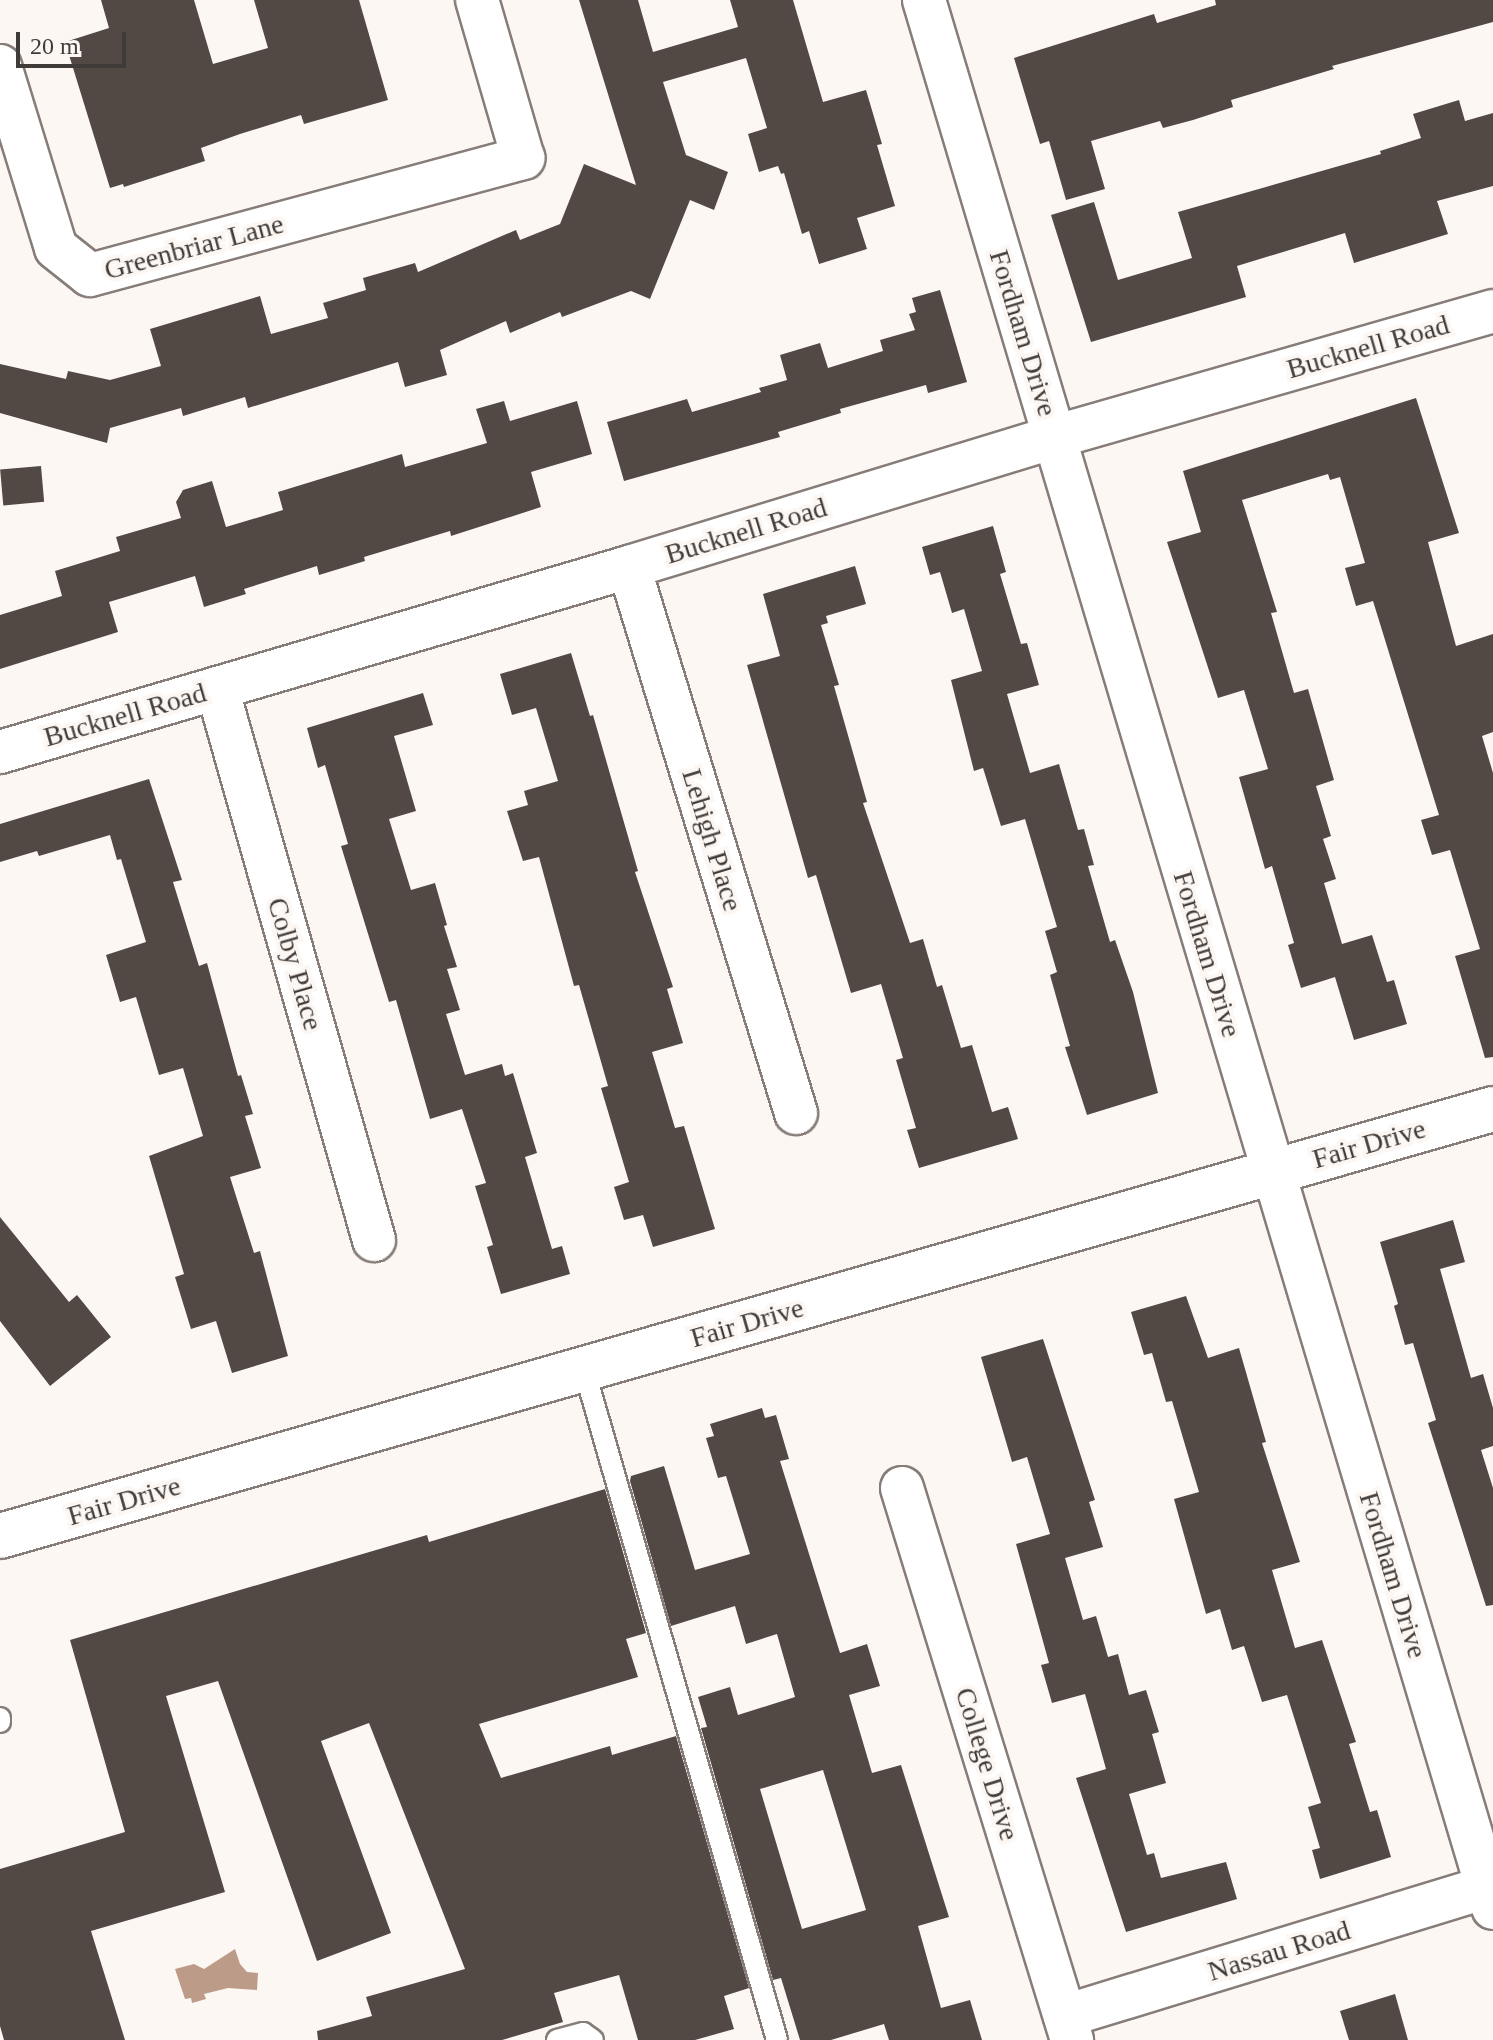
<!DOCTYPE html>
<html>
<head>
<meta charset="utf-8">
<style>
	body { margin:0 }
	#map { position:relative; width:1493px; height:2040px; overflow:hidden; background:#fdf7f3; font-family:"Times New Roman",serif }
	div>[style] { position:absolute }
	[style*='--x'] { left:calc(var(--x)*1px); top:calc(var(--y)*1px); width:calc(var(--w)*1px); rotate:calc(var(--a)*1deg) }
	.water>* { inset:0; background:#bd9b89 }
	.building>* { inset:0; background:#524945; transform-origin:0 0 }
	.roads { filter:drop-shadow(2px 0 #877d78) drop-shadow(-2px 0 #877d78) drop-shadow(0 2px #877d78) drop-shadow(0 -2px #877d78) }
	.service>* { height:20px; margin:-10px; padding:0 10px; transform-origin:10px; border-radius:10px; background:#fff }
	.minor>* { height:42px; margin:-21px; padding:0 21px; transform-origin:21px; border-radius:21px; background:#fff }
	.secondary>* { height:44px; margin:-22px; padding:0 22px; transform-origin:22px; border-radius:22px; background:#fff }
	span { translate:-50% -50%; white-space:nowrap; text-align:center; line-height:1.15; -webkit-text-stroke:8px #fdf7f3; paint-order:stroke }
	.street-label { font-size:28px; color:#3f3b39 }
	.scale { position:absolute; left:16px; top:32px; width:110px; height:36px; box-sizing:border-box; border:4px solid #3f3b39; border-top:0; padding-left:10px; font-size:24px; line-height:28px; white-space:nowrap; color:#3f3b39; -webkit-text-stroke:6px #fdf7f3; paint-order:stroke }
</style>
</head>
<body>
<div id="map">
	<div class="water">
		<i style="clip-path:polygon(235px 1949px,240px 1964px,247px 1972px,258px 1973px,257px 1990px,228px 1988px,204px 1994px,206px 1999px,192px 2003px,191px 1998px,185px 1999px,175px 1969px,194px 1964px,204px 1969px)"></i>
	</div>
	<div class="building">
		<i style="clip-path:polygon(101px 0,194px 0,213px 64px,268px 48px,254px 0,359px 0,388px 100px,304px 124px,301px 115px,240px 134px,201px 148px,205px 161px,124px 187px,123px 184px,110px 188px,65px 42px,109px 28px)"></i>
		<i style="clip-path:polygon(579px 0,638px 0,653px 52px,738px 27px,730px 0,793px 0,823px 102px,866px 90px,882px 144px,877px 145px,895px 206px,857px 218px,867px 249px,819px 264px,809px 231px,802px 234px,784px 173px,781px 174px,778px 166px,759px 172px,748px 134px,767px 128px,746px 58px,663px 82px,686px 155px,728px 172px,714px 210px,690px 200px,650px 299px,631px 291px,562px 317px,560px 312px,510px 333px,506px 321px,440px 350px,447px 375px,405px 387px,398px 362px,248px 408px,245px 397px,183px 416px,181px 408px,110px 428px,107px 443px,0 413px,0 364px,66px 379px,68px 371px,110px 380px,161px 366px,150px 329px,260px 296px,271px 334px,328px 318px,323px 303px,366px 290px,363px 278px,415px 263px,418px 272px,516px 230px,520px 240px,560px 224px,584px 164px,636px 185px)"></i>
		<i style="clip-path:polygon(1215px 0,1493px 0,1493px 22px,1332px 66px,1334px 69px,1231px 100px,1233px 107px,1193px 120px,1163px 128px,1160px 121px,1091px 141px,1105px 189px,1066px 200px,1049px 141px,1040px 144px,1014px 58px,1154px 14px,1157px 23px,1216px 5px)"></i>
		<i style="clip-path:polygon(1459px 100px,1465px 121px,1493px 113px,1493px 186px,1437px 201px,1448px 234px,1354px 263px,1345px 233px,1250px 262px,1237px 266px,1246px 297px,1091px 342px,1051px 215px,1094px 202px,1118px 280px,1192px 258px,1178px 212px,1381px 154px,1380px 151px,1421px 138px,1413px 114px)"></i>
		<i style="clip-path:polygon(940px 290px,967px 382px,928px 393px,926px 385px,840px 409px,841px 413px,778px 432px,780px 437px,624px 481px,607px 422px,687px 399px,692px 412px,761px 392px,759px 388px,787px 380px,780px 355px,820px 343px,828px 368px,883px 351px,880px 340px,915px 330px,909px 314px,916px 312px,912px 298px)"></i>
		<i style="clip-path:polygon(1416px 398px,1459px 533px,1428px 542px,1456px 646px,1493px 634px,1493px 732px,1482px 736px,1493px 773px,1493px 1057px,1485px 1058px,1455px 956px,1480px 949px,1450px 850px,1432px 855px,1421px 820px,1439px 815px,1373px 601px,1356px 606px,1345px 568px,1365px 563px,1340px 477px,1330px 480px,1328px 474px,1242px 500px,1277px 612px,1271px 613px,1294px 693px,1308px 689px,1334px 780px,1316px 786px,1331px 836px,1323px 839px,1336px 879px,1324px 883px,1342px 944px,1372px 935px,1387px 982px,1394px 980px,1407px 1024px,1354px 1040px,1335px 977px,1301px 988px,1288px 945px,1294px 943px,1272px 866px,1265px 869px,1239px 777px,1268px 769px,1244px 690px,1218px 698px,1167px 542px,1201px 532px,1183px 471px)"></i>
		<i style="clip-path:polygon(504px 401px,510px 421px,577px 401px,592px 454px,531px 472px,541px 507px,451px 536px,450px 531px,364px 557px,365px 561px,319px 575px,317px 566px,244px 589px,246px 594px,204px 607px,195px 576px,109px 602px,118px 632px,0 669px,0 615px,62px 596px,55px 571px,120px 551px,116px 537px,181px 518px,176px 502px,183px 490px,212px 481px,226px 527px,283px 510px,278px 492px,402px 454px,405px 467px,487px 443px,476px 409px)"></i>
		<i style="left:41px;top:466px;width:36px;height:41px;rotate:85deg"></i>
		<i style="clip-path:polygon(993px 526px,1006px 572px,1000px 574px,1021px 644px,1027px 643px,1039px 685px,1007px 694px,1030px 773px,1059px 764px,1078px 830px,1084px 829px,1094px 865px,1088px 866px,1110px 942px,1115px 940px,1133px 992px,1158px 1093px,1087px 1115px,1065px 1047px,1070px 1046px,1050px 975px,1057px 972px,1045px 931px,1057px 927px,1025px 819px,1001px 826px,983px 768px,974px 771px,951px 680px,982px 671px,964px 609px,952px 613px,940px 572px,930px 575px,922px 547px)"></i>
		<i style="clip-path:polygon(855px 566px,866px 604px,826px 616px,828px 623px,821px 625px,839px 685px,834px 686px,867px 802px,863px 803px,910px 943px,923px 939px,937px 987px,942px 985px,961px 1048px,972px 1045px,992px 1112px,1008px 1107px,1018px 1139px,919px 1168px,907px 1130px,916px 1128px,896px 1060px,903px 1058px,881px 984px,851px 993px,816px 875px,808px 878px,747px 665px,780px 656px,763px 594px)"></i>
		<i style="clip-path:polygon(571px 653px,590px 716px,593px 715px,638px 871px,635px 872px,673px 987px,667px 989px,683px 1043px,652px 1052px,675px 1128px,684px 1126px,715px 1229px,653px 1247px,643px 1215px,624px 1220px,614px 1187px,629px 1182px,601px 1088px,608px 1086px,579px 985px,574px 986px,539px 857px,523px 861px,507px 811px,528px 805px,524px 791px,558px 781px,536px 708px,512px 715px,500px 674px)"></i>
		<i style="clip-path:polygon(423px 693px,433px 725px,394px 736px,416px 811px,389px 819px,411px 890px,435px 883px,447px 925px,444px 926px,457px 967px,447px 969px,460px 1010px,446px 1014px,465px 1075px,502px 1064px,505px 1076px,513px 1073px,537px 1153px,525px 1157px,552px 1249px,562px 1246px,570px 1274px,501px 1294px,487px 1247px,493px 1245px,475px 1186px,486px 1183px,462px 1109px,430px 1119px,396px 1000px,389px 1002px,341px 846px,348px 844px,325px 765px,318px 768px,307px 728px)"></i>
		<i style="clip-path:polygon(149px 779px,182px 880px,173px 882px,199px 966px,207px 963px,238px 1076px,241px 1075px,253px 1114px,245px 1116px,261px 1168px,230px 1177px,254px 1253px,260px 1251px,288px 1356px,232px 1373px,216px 1321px,191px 1329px,175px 1277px,184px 1274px,149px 1156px,203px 1136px,183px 1068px,159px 1075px,136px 997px,120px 1002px,106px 955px,146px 942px,121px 859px,117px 860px,110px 835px,39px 856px,37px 851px,0 862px,0 824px)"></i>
		<i style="clip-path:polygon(0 1217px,69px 1302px,77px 1295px,111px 1337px,50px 1386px,0 1321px)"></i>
		<i style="clip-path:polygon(1453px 1220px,1465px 1262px,1440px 1269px,1471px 1378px,1483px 1374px,1493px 1408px,1493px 1446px,1481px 1450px,1493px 1488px,1493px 1605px,1486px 1606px,1428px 1423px,1436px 1420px,1413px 1343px,1405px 1345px,1394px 1306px,1398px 1304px,1380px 1242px)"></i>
		<i style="clip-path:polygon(1186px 1296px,1208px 1358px,1239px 1348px,1266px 1442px,1262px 1443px,1300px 1562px,1272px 1570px,1295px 1648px,1322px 1640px,1356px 1742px,1349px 1744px,1370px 1812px,1377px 1810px,1391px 1857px,1320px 1879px,1312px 1850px,1320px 1848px,1308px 1807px,1321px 1803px,1287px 1695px,1262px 1702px,1244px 1646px,1232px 1650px,1220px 1609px,1206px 1614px,1174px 1499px,1199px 1492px,1172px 1401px,1166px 1402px,1152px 1353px,1144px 1355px,1131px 1312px)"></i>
		<i style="clip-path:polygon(1043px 1339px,1095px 1500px,1089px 1502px,1103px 1547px,1065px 1558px,1083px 1620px,1096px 1616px,1108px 1657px,1118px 1654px,1129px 1695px,1146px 1690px,1159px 1732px,1152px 1734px,1166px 1783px,1129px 1794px,1147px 1855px,1154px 1853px,1161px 1878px,1226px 1862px,1237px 1899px,1126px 1932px,1076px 1778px,1106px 1769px,1085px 1694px,1052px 1703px,1041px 1665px,1049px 1663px,1016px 1544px,1050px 1534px,1027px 1457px,1012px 1462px,981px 1357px)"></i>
		<i style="clip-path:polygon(evenodd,762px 1408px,765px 1418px,776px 1415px,789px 1459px,780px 1461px,840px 1653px,867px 1644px,880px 1686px,849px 1695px,872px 1773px,901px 1765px,949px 1917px,918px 1926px,941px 2008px,970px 2000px,982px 2040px,889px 2040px,884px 2024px,831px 2040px,800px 2040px,781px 1978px,773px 1980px,701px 1728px,707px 1727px,698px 1697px,730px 1687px,738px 1715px,795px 1697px,777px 1634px,746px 1644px,735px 1606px,671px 1626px,630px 1481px,631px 1476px,664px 1466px,695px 1570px,750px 1554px,726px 1476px,718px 1478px,706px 1438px,714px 1436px,710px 1424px,762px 1408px,823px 1770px,866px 1910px,802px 1929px,760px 1789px,823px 1770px)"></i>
		<i style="clip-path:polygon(605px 1489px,646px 1633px,626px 1639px,638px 1677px,479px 1724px,501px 1778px,610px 1746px,612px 1755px,676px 1736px,749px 1988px,724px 1996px,734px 2029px,695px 2040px,638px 2040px,619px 1975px,554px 1993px,563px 2022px,502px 2040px,318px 2040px,317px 2031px,372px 2016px,366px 1997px,465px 1969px,369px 1723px,321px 1741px,391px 1933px,317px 1961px,218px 1681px,166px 1696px,225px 1892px,91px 1931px,125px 2040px,4px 2040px,0 2026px,0 1869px,125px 1832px,70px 1640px,427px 1535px,429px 1542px)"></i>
		<i style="clip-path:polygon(1395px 1994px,1408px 2040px,1349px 2040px,1340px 2011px)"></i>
	</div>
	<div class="roads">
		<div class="service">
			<i style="--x:584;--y:1369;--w:698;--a:73.95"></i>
			<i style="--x:0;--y:1718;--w:4;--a:90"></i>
			<i style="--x:557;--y:2040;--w:27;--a:-15"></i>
			<i style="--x:583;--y:2033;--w:12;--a:35"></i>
		</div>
		<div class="minor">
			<i style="--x:924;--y:0;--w:1991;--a:73.39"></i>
			<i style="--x:0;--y:66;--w:190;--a:72.9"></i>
			<i style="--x:56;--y:248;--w:43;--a:38.5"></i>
			<i style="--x:90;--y:275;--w:449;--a:-15.1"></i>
			<i style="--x:523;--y:158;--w:165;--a:-106.2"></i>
			<i style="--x:629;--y:567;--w:571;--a:72.99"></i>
			<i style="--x:217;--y:688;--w:574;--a:74.12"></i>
			<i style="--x:0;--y:752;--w:656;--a:-16.39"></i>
			<i style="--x:629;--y:567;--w:444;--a:-17"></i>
			<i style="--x:1054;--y:437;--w:457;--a:-16"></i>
			<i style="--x:902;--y:1488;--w:578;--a:72.88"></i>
			<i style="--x:1065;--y:2016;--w:448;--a:-17"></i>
		</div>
		<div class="secondary">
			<i style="--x:0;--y:1536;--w:1553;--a:-15.96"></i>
		</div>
	</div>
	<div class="street-label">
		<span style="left:194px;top:247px;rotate:-15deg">Greenbriar Lane</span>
		<span style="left:1023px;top:333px;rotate:73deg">Fordham Drive</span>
		<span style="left:1368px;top:347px;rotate:-16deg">Bucknell Road</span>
		<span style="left:746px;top:531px;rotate:-17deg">Bucknell Road</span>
		<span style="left:125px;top:715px;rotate:-16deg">Bucknell Road</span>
		<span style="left:712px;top:840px;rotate:73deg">Lehigh Place</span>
		<span style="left:1207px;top:954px;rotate:73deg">Fordham Drive</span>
		<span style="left:295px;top:964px;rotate:74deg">Colby Place</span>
		<span style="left:1369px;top:1144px;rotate:-16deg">Fair Drive</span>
		<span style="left:747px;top:1323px;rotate:-16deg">Fair Drive</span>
		<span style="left:124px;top:1501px;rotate:-16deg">Fair Drive</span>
		<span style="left:1393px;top:1575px;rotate:73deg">Fordham Drive</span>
		<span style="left:987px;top:1764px;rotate:73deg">College Drive</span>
		<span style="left:1279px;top:1951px;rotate:-17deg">Nassau Road</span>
	</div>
	<div class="scale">20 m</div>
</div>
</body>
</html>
